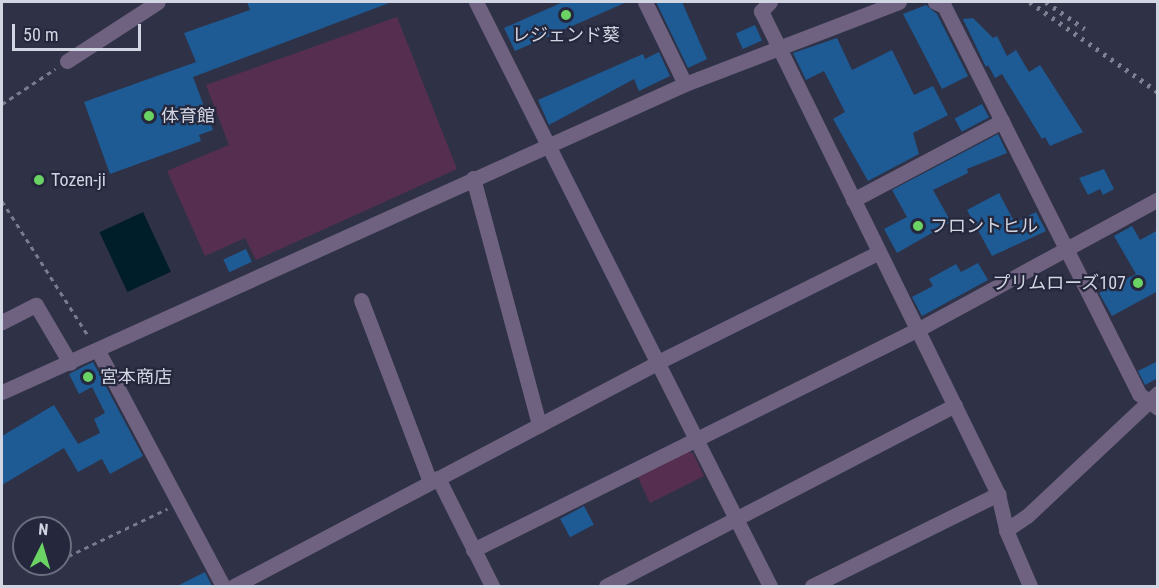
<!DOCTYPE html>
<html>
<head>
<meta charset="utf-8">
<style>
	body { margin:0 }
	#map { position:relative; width:1159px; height:588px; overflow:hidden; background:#2f3246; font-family:"Roboto Condensed","Noto Sans JP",sans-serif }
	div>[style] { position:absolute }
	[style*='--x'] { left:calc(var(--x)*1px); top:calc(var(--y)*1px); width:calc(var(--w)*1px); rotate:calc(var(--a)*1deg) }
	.green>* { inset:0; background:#552e50 }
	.water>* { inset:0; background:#001e29; transform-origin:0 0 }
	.building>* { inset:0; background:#1e5a93; transform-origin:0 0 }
	.path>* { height:3px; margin-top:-1.5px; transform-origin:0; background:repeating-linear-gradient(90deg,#797c8d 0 4.5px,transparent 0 9px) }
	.minor>* { height:15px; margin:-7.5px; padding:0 7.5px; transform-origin:7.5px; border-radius:7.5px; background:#6f6280 }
	.rail>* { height:4.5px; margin-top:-2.25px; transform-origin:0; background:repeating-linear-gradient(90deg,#7e8191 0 3px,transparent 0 9px) }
	.dots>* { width:16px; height:16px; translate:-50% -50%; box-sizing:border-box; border:3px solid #25273c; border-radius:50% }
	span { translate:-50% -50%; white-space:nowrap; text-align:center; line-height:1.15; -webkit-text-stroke:4.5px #25273c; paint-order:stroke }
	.poi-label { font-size:18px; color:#d2d5e2 }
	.left { translate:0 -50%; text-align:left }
	.right { translate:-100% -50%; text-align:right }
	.frame { position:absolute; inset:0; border:3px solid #d2d5e2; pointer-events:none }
	.north { position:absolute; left:12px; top:516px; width:60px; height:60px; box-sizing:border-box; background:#25273c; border:2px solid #6a6d7e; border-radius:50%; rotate:5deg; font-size:16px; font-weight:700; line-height:24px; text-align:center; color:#d2d5e2 }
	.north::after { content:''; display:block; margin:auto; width:21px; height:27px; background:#6ad363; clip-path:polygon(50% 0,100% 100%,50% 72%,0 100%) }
	.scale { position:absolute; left:12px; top:24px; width:129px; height:27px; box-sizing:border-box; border:3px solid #d2d5e2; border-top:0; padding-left:8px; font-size:18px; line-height:21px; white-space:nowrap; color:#d2d5e2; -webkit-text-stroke:4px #25273c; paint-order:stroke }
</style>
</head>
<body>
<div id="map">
	<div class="green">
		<i style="clip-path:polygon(397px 17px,457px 169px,256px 260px,245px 238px,205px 256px,167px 171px,229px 145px,206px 85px)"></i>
		<i style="clip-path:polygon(683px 451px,693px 453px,704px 476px,650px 503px,636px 474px)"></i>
	</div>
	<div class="water">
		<i style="left:143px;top:212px;width:66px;height:48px;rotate:65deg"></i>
	</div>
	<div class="building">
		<i style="clip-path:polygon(247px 2px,389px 3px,193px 77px,213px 130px,199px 135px,201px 141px,110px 174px,84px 102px,196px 62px,184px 33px,250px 10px)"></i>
		<i style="clip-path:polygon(563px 2px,627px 2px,515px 51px,504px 28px)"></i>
		<i style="clip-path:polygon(656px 2px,682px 2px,707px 59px,688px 68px)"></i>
		<i style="clip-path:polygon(926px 5px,937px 14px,968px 76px,942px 89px,903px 14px)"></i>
		<i style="clip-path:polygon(961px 15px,963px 19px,973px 18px,993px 38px,997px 36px,1007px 56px,1016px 50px,1029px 72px,1040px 65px,1083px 132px,1050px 146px,1045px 137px,1042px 139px,1002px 74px,995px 78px,988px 65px,986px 67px)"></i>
		<i style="left:755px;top:25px;width:17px;height:21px;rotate:66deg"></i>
		<i style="clip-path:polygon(837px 38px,852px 70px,892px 50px,914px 95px,933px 86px,948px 115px,913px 133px,919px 154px,868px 181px,833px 119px,845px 112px,824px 71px,806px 80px,793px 53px)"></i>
		<i style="clip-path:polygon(659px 52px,670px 76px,639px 91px,634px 79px,549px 125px,538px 100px,643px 54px,645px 59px)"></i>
		<i style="left:982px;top:104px;width:15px;height:31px;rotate:62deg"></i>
		<i style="clip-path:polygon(998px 134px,1007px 153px,967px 169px,968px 173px,933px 190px,951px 222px,897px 253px,884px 229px,907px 217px,892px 190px)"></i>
		<i style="clip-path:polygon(1104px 169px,1114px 189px,1103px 195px,1100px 189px,1088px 195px,1079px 178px)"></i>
		<i style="clip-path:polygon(999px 193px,1015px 223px,1036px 212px,1046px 231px,992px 256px,967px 210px)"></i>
		<i style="clip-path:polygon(1132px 226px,1140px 240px,1158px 230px,1158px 291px,1112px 316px,1099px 293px,1136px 274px,1114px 236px)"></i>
		<i style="left:246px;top:249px;width:14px;height:25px;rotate:65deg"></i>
		<i style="clip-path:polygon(978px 263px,988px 280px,922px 316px,912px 297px,933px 286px,929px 279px,956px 264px,961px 272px)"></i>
		<i style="clip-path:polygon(1158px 361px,1158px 378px,1145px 385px,1138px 371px)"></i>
		<i style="clip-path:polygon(93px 362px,143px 456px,110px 474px,102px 459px,78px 472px,64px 448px,2px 485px,2px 436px,54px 405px,78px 444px,100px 433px,94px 419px,105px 413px,92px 387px,79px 394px,69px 374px)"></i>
		<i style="left:584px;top:506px;width:21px;height:27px;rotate:62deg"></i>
		<i style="clip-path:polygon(205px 572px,212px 586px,177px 586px)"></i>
	</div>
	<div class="path">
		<i style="--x:2;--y:104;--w:64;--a:-33.4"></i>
		<i style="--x:2;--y:201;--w:161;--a:57.4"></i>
		<i style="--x:60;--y:560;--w:119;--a:-25.5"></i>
	</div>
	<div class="minor">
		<i style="--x:476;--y:2;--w:654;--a:63.28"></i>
		<i style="--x:645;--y:2;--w:91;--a:64"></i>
		<i style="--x:770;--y:2;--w:13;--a:135"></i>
		<i style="--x:761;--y:11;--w:538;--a:63.86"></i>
		<i style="--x:998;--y:494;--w:37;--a:77"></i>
		<i style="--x:1006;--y:530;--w:61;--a:66.8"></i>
		<i style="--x:935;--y:2;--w:10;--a:24"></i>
		<i style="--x:944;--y:6;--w:434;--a:63.3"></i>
		<i style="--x:1139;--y:394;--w:24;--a:36"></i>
		<i style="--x:67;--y:61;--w:108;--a:-33"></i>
		<i style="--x:473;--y:178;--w:256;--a:75"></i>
		<i style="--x:853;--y:200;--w:169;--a:-27.9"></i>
		<i style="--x:361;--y:300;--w:195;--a:69.2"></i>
		<i style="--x:2;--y:322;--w:38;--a:-27"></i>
		<i style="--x:36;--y:305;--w:67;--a:59.6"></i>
		<i style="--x:98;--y:351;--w:266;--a:62"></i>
		<i style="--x:2;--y:392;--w:749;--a:-24.27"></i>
		<i style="--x:685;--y:84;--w:229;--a:-21"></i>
		<i style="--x:438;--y:478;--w:121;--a:63.4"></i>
		<i style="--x:1006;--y:530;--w:25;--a:-34"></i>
		<i style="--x:1027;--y:516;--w:180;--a:-43.2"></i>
		<i style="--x:473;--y:550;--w:496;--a:-26.4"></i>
		<i style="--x:917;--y:330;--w:274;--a:-28.5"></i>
		<i style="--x:234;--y:586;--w:480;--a:-27.8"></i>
		<i style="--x:658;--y:362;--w:246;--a:-26.4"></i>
		<i style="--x:606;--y:586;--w:393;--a:-27.4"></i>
		<i style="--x:812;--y:586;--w:208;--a:-26.3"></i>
	</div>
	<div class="rail">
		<i style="--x:1030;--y:2;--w:156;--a:35.1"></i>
		<i style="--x:1046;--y:2;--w:47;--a:34.7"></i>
	</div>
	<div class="dots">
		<i style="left:566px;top:15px;background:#6ad363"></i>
		<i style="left:149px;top:116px;background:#6ad363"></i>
		<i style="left:39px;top:180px;background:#6ad363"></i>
		<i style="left:918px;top:226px;background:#6ad363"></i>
		<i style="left:1138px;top:283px;background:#6ad363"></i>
		<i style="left:88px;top:377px;background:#6ad363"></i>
	</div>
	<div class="poi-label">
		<span style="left:566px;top:35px">レジェンド葵</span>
		<span class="left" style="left:161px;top:116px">体育館</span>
		<span class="left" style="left:51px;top:180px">Tozen-ji</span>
		<span class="left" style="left:930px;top:226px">フロントヒル</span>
		<span class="right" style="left:1126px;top:283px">プリムローズ107</span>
		<span class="left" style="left:100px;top:377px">宮本商店</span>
	</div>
	<div class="frame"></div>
	<div class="north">N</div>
	<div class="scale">50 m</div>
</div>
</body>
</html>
